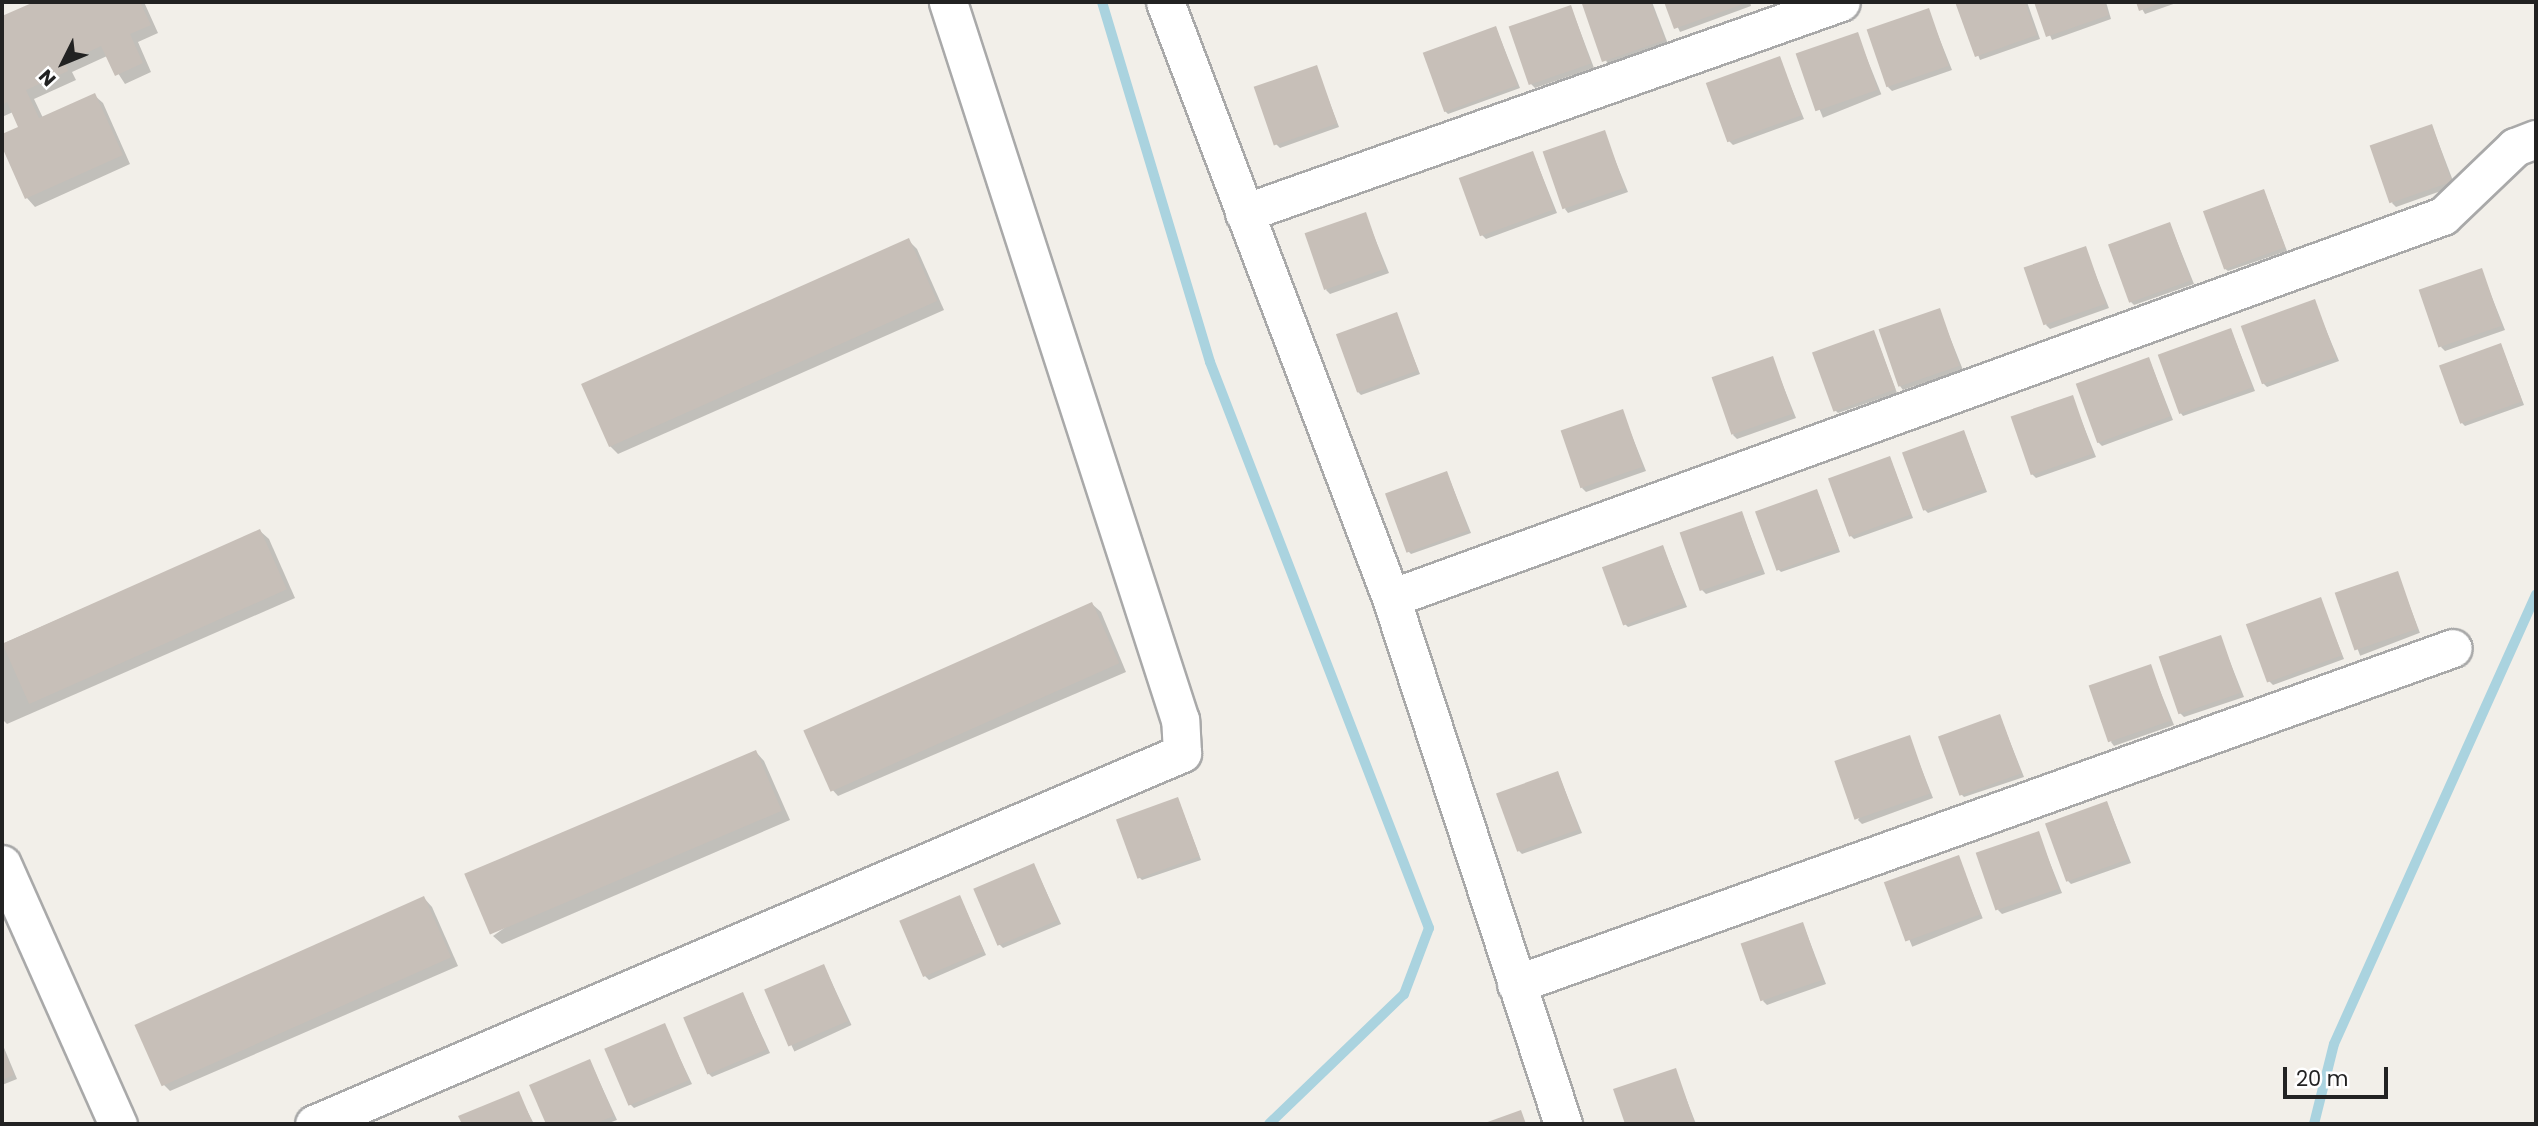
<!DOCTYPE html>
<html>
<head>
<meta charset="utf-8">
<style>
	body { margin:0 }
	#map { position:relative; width:2538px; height:1126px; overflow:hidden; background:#f2efe9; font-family:Poppins,sans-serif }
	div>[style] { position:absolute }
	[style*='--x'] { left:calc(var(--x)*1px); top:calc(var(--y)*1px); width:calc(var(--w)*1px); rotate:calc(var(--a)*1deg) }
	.shadow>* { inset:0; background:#0003; transform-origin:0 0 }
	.stream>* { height:10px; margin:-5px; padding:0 5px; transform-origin:5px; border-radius:5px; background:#aad3df }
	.building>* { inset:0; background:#c7bfb8; transform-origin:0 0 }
	.roads { filter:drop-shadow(2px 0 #a9a9a9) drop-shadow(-2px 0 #a9a9a9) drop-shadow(0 2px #a9a9a9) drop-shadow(0 -2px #a9a9a9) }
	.street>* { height:37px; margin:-18.5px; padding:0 18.5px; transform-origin:18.5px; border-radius:18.5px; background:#fff }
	span { translate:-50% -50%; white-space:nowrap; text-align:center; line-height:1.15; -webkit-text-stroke:5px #fff; paint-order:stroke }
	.frame { position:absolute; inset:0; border:4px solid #222; pointer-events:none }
	.north { position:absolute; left:28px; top:28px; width:70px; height:70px; -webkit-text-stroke:5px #fff; paint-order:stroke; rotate:227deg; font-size:19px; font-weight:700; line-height:28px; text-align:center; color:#222 }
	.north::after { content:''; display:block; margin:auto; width:24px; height:32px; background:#222; clip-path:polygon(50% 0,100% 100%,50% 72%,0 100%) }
	.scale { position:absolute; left:2283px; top:1067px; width:105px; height:32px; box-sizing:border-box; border:4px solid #222; border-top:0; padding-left:9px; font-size:21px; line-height:24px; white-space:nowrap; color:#222; -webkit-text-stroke:5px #fff; paint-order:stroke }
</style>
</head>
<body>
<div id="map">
	<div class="shadow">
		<i style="clip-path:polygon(39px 2px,144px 2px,158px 33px,138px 42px,151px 72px,125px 84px,107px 56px,72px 72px,76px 80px,34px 99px,43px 118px,94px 95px,103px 103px,130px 164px,35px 207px,27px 198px,2px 142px,2px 136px,21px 127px,13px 112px,2px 117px,2px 18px)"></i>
		<i style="clip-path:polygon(1593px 2px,1652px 2px,1668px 44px,1608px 65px,1584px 5px)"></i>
		<i style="clip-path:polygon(1666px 2px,1750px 2px,1751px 6px,1680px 32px)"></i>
		<i style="clip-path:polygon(1957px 2px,2027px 2px,2040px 39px,1980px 60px)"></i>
		<i style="clip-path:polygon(2036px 2px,2106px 2px,2111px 19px,2052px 40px)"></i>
		<i style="clip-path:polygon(2138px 2px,2179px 2px,2145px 14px)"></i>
		<i style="clip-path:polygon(1571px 7px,1594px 68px,1535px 88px,1531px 84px)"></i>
		<i style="clip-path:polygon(1928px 10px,1952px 70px,1892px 91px,1888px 87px)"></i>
		<i style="clip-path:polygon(1496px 28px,1520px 88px,1448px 114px,1444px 110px)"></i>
		<i style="left:1857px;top:34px;width:65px;height:63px;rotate:68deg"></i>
		<i style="clip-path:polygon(1779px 58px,1804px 119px,1733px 145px,1729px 141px)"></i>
		<i style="clip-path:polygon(1316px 67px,1339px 127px,1280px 148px,1276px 144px)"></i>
		<i style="clip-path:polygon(2432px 126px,2455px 186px,2396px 207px,2392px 203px)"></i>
		<i style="clip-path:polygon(1604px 133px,1628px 192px,1568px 213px,1565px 209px)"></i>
		<i style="clip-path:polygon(1533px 153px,1557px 213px,1486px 239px,1482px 235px)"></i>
		<i style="clip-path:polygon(2264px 191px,2287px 251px,2228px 271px,2224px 268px)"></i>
		<i style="clip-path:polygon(1365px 214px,1389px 273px,1330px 294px,1326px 290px)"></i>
		<i style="clip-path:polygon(2170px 224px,2194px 284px,2134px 305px,2130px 301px)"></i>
		<i style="clip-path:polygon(908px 240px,917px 249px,944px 310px,618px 454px,610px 446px)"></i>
		<i style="clip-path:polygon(2085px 248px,2109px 308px,2050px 329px,2046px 325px)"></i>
		<i style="clip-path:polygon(2481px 270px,2505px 330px,2445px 351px,2441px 347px)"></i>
		<i style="clip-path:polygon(2314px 301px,2339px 361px,2267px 387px,2263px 383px)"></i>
		<i style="clip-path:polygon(1939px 310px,1963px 370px,1903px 390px,1900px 386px)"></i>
		<i style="clip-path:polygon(1396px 314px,1420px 374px,1361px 395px,1357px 391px)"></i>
		<i style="clip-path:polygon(2231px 330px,2255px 391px,2183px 416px,2180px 412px)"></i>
		<i style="clip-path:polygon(1874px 332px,1897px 393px,1838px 413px,1834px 409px)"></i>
		<i style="clip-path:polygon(2501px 345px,2524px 405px,2465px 426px,2461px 422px)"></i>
		<i style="clip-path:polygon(1772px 358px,1796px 418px,1737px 439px,1733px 435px)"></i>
		<i style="clip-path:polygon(2149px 359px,2173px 420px,2102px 446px,2098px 442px)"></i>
		<i style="clip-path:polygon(2072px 397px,2096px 457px,2036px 478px,2032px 474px)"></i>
		<i style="clip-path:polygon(1622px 411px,1646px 471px,1586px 492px,1582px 488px)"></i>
		<i style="clip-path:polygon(1964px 432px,1987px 492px,1928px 513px,1924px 509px)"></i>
		<i style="clip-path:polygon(1890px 458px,1913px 518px,1854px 539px,1850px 535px)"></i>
		<i style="clip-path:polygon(1447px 473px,1471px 533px,1411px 554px,1407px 550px)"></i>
		<i style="clip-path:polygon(1817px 491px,1840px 552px,1781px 572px,1777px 568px)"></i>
		<i style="clip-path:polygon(1742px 513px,1765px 574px,1706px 594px,1702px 590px)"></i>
		<i style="clip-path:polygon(260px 531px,269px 539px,295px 598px,7px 724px,2px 719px,2px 644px)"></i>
		<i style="clip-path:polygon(1663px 547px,1687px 607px,1628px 627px,1624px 623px)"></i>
		<i style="left:2397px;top:573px;width:64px;height:64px;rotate:69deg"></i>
		<i style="clip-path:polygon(2320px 599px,2344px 659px,2273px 685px,2269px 681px)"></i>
		<i style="clip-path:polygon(1092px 604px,1101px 612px,1126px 672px,838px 796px,830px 787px)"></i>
		<i style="clip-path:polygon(2220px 637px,2244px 697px,2184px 717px,2180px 713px)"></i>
		<i style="clip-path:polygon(2150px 666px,2174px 725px,2114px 746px,2111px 742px)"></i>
		<i style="clip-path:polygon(2000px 717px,2024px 777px,1964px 797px,1960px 793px)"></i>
		<i style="clip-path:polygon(1909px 737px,1933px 798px,1862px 824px,1858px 820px)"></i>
		<i style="clip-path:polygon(756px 752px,764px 761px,790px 820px,502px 944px,493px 936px)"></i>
		<i style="clip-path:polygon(1558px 773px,1582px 833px,1522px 854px,1518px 850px)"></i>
		<i style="clip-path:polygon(1178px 799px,1201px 860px,1142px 880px,1138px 876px)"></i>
		<i style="clip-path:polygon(2107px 803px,2131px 863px,2071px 884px,2067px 880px)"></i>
		<i style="clip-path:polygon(2038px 833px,2062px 893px,2002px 914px,1998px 910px)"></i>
		<i style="left:1958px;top:857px;width:66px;height:76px;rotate:68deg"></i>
		<i style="clip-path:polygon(1034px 865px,1061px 924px,1003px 948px,999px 944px)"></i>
		<i style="clip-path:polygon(960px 897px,986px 955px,929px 980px,925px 976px)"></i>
		<i style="clip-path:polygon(424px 898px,432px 907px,458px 966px,170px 1091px,161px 1082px)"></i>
		<i style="clip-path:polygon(1803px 924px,1826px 984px,1767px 1005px,1763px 1001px)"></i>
		<i style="left:824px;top:966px;width:65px;height:63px;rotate:65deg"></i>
		<i style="clip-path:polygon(743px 994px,770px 1053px,712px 1077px,708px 1073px)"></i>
		<i style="clip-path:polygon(664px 1025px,692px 1084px,634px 1108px,630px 1104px)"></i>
		<i style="clip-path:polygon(2px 1043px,17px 1079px,2px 1085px)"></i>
		<i style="clip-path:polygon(590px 1061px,617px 1120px,606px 1124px,548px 1124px,532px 1086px)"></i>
		<i style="clip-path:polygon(1675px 1070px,1696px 1124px,1627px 1124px,1616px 1090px)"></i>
		<i style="clip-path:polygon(518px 1093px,534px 1124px,464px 1124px,460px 1117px)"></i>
	</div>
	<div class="stream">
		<i style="--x:1102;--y:2;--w:376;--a:73.3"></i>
		<i style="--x:1210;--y:362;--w:607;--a:68.85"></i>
		<i style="--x:1429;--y:928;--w:71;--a:110.7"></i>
		<i style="--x:1404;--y:994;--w:187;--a:136.1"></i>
		<i style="--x:2314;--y:1124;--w:82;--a:-76"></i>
		<i style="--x:2334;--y:1044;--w:493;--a:-65.8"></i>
	</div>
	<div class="building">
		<i style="clip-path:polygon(34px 2px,140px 2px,151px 25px,130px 34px,143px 63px,115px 76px,101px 46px,65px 63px,68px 71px,26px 90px,39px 118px,95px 93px,123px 155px,25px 199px,2px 147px,2px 134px,18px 127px,7px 102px,2px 105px,2px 16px)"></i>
		<i style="clip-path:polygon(1588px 2px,1651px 2px,1665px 40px,1602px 62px,1582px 4px)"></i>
		<i style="clip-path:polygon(1664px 2px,1749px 2px,1674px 29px)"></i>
		<i style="clip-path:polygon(1955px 2px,2025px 2px,2037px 35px,1975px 57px)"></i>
		<i style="clip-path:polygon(2034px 2px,2104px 2px,2109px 15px,2046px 37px)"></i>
		<i style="clip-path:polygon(2136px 2px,2164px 2px,2139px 11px)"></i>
		<i style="left:1571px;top:5px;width:62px;height:66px;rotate:71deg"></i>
		<i style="left:1929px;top:8px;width:61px;height:66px;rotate:71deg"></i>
		<i style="left:1496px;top:26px;width:63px;height:78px;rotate:70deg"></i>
		<i style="left:1858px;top:32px;width:61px;height:66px;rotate:71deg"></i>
		<i style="left:1780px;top:56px;width:63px;height:79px;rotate:70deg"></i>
		<i style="left:1317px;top:65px;width:62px;height:67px;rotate:71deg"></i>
		<i style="left:2432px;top:124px;width:61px;height:66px;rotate:71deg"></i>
		<i style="left:1605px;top:130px;width:61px;height:66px;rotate:71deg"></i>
		<i style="left:1533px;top:151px;width:62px;height:79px;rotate:70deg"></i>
		<i style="left:2264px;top:189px;width:62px;height:65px;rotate:70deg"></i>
		<i style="left:1366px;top:212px;width:60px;height:65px;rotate:71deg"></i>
		<i style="left:2170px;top:222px;width:62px;height:66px;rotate:70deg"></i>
		<i style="left:909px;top:238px;width:69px;height:359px;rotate:66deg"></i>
		<i style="left:2086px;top:246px;width:61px;height:66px;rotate:71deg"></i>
		<i style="left:2482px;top:268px;width:61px;height:67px;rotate:71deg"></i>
		<i style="left:2315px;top:299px;width:62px;height:79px;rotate:70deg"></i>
		<i style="left:1940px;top:308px;width:61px;height:65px;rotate:71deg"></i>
		<i style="left:1397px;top:312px;width:62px;height:65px;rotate:70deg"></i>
		<i style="left:2231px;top:328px;width:63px;height:78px;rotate:70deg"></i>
		<i style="left:1874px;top:330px;width:63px;height:66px;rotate:70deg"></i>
		<i style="left:2501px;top:343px;width:62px;height:66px;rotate:70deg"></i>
		<i style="left:1773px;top:356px;width:61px;height:65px;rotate:71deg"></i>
		<i style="left:2149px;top:357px;width:63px;height:78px;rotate:70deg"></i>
		<i style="left:2073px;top:395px;width:62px;height:66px;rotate:71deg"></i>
		<i style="left:1623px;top:409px;width:61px;height:66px;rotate:71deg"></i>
		<i style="left:1964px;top:430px;width:62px;height:66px;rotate:70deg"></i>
		<i style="left:1890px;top:456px;width:62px;height:66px;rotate:70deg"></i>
		<i style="left:1447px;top:471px;width:63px;height:66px;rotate:70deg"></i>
		<i style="left:1817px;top:489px;width:63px;height:66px;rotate:70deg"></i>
		<i style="left:1742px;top:511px;width:62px;height:66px;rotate:71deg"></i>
		<i style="left:260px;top:529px;width:66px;height:282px;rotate:66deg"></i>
		<i style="left:1663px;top:545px;width:62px;height:65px;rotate:70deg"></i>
		<i style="left:2398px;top:571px;width:61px;height:67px;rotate:71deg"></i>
		<i style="left:2321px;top:597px;width:62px;height:80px;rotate:70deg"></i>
		<i style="left:1092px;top:602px;width:67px;height:316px;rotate:66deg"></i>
		<i style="left:2221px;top:635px;width:61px;height:66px;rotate:71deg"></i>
		<i style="left:2151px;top:664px;width:60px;height:66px;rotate:71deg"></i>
		<i style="left:2000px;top:714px;width:63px;height:66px;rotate:70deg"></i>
		<i style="left:1910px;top:735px;width:62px;height:80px;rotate:71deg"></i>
		<i style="left:756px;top:750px;width:66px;height:317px;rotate:67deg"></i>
		<i style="left:1558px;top:771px;width:62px;height:66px;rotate:70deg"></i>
		<i style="left:1178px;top:797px;width:63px;height:66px;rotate:70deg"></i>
		<i style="left:2107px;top:801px;width:62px;height:66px;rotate:70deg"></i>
		<i style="left:2039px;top:831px;width:61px;height:67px;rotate:71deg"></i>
		<i style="left:1959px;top:855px;width:63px;height:80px;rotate:70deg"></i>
		<i style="left:1034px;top:863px;width:62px;height:66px;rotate:67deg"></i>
		<i style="left:960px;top:895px;width:61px;height:66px;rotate:67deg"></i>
		<i style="left:424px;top:896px;width:67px;height:317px;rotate:66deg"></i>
		<i style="left:1803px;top:922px;width:61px;height:66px;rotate:71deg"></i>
		<i style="left:824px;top:964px;width:62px;height:65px;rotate:67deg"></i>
		<i style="left:743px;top:992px;width:62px;height:65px;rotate:67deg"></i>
		<i style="left:665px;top:1023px;width:62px;height:66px;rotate:67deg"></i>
		<i style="clip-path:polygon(2px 1046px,14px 1075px,2px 1080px)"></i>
		<i style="clip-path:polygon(590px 1059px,614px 1116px,594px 1124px,546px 1124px,529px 1085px)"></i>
		<i style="clip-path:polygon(1676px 1068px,1695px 1124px,1625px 1124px,1613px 1089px)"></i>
		<i style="clip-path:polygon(519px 1091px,533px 1124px,462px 1124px,458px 1116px)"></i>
		<i style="clip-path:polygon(1521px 1110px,1526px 1124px,1482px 1124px)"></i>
	</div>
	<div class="roads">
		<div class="street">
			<i style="--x:1165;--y:2;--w:637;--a:69.23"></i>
			<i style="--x:1391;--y:598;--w:553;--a:71.89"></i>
			<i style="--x:1244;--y:213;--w:633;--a:-19.47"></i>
			<i style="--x:1391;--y:598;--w:1119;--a:-19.96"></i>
			<i style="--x:2443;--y:216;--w:100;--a:-43.8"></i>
			<i style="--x:2515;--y:147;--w:22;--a:-21"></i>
			<i style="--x:2;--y:864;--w:285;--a:66"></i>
			<i style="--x:1516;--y:984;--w:995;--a:-19.73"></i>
			<i style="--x:314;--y:1124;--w:944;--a:-23.14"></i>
			<i style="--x:1182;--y:753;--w:33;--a:-93"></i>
			<i style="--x:1180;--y:720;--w:755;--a:-107.91"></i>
		</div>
	</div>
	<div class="frame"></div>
	<div class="north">N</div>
	<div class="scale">20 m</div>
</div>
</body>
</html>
